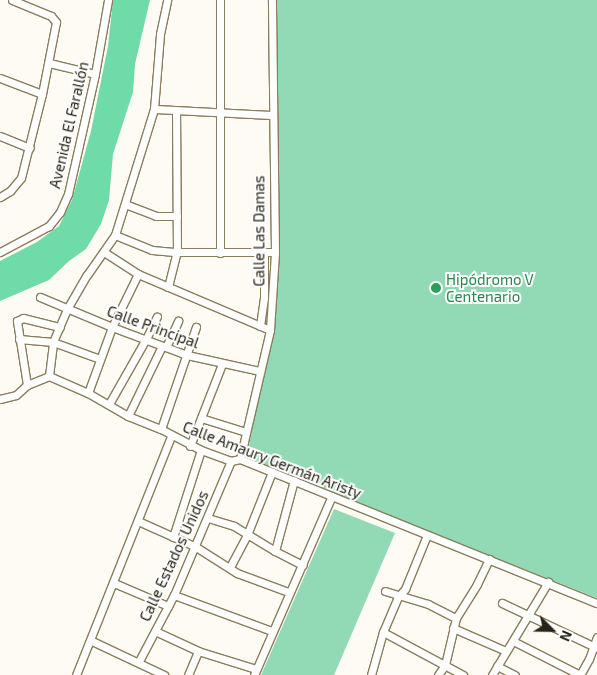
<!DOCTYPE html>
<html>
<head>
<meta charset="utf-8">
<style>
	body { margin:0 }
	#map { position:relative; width:597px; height:675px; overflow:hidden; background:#fefbf4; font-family:"Exo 2",sans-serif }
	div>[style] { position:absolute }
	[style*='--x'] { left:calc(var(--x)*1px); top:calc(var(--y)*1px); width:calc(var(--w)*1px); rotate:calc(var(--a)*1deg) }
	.green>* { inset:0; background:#91dab5 }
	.forest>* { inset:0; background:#6fdba8 }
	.roads { filter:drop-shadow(1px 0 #8a7d5c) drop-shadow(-1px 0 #8a7d5c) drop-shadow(0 1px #8a7d5c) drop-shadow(0 -1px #8a7d5c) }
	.minor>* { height:7px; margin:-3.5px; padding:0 3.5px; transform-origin:3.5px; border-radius:3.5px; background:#fff }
	.dots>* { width:14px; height:14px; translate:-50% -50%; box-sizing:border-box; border:2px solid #fff; border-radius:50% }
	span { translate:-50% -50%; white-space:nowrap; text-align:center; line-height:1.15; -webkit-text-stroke:4px #fff; paint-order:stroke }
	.street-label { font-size:15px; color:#282316 }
	.leisure-label { font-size:15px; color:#27864d }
	.left { translate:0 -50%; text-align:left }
	.north { position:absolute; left:527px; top:605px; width:50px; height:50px; -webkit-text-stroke:4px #fff; paint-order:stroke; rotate:113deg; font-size:14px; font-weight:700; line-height:20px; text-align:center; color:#282316 }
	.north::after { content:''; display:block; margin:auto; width:18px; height:22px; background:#282316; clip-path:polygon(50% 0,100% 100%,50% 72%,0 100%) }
</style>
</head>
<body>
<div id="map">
	<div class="green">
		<i style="clip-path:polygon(275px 0,597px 0,597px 598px,252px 461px,247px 455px,273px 326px)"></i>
		<i style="clip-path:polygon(334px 509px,395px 533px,334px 675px,261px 675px)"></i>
	</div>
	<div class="forest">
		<i style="clip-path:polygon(113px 0,150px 0,135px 64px,133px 92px,113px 154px,109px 200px,101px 224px,86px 249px,69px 261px,49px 280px,0 301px,0 261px,37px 242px,59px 226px,72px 200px,91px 131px,108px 46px)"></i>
	</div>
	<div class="roads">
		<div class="minor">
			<i style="--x:220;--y:0;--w:253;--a:90"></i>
			<i style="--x:49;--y:63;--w:47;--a:13.4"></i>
			<i style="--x:0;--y:78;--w:45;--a:20.9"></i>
			<i style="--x:154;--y:109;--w:118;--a:2.9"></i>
			<i style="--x:0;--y:136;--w:32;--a:22"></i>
			<i style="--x:0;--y:197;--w:12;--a:-31"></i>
			<i style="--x:10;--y:191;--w:17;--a:-50"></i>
			<i style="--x:21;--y:178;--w:87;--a:-76"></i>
			<i style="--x:42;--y:94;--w:73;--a:-79"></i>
			<i style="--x:56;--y:22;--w:8;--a:-130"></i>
			<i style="--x:51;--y:16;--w:42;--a:-157.7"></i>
			<i style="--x:125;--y:204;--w:33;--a:21"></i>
			<i style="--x:156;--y:216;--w:21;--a:0"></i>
			<i style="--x:115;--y:235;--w:40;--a:22"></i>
			<i style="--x:152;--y:250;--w:25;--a:5"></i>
			<i style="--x:177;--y:252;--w:98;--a:0"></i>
			<i style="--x:0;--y:252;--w:55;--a:-28"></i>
			<i style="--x:49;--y:226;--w:18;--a:-52"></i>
			<i style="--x:60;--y:212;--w:20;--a:-66"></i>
			<i style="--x:68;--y:194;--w:123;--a:-77.3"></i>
			<i style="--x:95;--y:74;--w:75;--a:-80"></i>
			<i style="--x:104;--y:252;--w:40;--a:32.9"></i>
			<i style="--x:138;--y:274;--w:143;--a:23"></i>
			<i style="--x:168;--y:287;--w:36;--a:-76"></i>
			<i style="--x:177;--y:252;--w:140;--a:-90.4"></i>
			<i style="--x:40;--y:297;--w:78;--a:22.6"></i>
			<i style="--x:112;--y:327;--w:80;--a:20.5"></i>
			<i style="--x:187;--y:355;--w:75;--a:12.4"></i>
			<i style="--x:260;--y:326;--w:28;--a:-82"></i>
			<i style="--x:264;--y:298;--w:46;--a:-90"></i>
			<i style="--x:19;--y:339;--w:34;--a:5"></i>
			<i style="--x:53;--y:342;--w:50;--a:19.9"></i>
			<i style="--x:166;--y:347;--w:29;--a:-65"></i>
			<i style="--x:49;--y:376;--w:34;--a:-83"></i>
			<i style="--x:53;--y:342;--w:36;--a:-67"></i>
			<i style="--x:67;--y:309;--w:39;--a:-60"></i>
			<i style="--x:87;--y:275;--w:49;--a:-55"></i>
			<i style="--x:115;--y:235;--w:132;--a:-72.8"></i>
			<i style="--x:154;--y:109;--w:75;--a:-85.4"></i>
			<i style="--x:160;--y:34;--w:35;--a:-78"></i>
			<i style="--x:27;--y:385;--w:65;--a:-98.9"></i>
			<i style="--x:17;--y:321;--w:7;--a:-27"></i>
			<i style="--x:23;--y:318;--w:38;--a:14"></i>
			<i style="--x:88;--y:393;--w:70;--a:-70"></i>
			<i style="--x:112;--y:327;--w:59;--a:-63.9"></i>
			<i style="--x:0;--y:399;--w:16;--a:-14"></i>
			<i style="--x:16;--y:395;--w:15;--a:-42"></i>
			<i style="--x:27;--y:385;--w:24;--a:-22"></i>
			<i style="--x:49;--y:376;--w:43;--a:23.6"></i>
			<i style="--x:88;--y:393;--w:46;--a:29.9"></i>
			<i style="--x:128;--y:416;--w:35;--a:22"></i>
			<i style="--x:161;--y:429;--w:45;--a:27.7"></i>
			<i style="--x:201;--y:450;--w:32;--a:20"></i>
			<i style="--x:231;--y:461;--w:9;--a:-13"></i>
			<i style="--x:240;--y:459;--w:385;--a:22"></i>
			<i style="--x:109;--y:404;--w:75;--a:-60.4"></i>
			<i style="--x:146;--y:339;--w:25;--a:-64"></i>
			<i style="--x:128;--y:416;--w:78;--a:-64.1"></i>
			<i style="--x:201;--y:418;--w:47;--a:17.3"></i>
			<i style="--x:161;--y:429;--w:108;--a:-71.1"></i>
			<i style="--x:190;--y:446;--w:88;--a:-68.7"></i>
			<i style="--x:240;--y:459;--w:132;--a:-76.9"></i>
			<i style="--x:270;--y:330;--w:78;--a:-86.3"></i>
			<i style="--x:275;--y:252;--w:252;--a:-90.7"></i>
			<i style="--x:208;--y:518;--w:27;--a:17"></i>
			<i style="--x:234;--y:526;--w:48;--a:31.4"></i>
			<i style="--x:275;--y:551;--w:31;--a:27"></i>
			<i style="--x:138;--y:521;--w:64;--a:24.1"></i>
			<i style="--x:196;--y:547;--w:49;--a:32.4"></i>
			<i style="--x:237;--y:573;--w:54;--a:20.4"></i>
			<i style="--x:173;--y:537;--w:91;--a:-72.2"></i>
			<i style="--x:275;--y:551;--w:73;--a:-75"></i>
			<i style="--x:230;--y:567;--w:36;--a:-62"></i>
			<i style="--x:247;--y:535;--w:68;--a:-68.4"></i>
			<i style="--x:114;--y:583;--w:59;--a:23.1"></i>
			<i style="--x:385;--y:591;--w:45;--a:16.8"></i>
			<i style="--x:428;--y:604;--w:31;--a:27"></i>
			<i style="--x:174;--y:595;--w:104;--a:20.2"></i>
			<i style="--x:502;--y:603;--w:105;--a:25.3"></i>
			<i style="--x:453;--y:628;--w:58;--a:23.5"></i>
			<i style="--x:155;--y:631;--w:47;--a:24.9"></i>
			<i style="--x:198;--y:651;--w:61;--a:17.2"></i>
			<i style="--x:383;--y:632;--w:91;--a:28.3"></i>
			<i style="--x:92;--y:641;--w:80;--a:25.3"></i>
			<i style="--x:513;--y:641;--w:75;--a:26.9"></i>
			<i style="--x:139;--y:661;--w:75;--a:-62.1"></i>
			<i style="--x:174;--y:595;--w:146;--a:-67"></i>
			<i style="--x:497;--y:666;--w:20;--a:27"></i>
			<i style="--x:76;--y:675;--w:257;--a:-68.3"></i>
			<i style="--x:188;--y:675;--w:26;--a:-67"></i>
			<i style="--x:254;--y:675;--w:195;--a:-66.5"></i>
			<i style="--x:371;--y:675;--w:45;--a:-74.4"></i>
			<i style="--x:383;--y:632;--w:38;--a:-67"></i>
			<i style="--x:398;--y:597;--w:11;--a:-49"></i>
			<i style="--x:405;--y:589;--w:58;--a:-67.8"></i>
			<i style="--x:438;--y:675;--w:12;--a:-55"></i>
			<i style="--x:445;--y:665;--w:48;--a:-76.8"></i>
			<i style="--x:456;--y:618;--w:40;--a:-58"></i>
			<i style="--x:477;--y:584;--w:28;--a:-64"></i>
			<i style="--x:492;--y:675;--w:109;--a:-58.9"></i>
			<i style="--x:580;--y:675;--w:18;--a:-61"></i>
			<i style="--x:589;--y:659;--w:23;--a:-70"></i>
		</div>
	</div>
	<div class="dots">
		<i style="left:436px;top:288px;background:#2e9e5b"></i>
	</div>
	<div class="street-label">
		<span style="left:69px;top:125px;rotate:-77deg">Avenida El Farallón</span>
		<span style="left:259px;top:231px;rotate:-90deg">Calle Las Damas</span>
		<span style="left:153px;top:327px;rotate:20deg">Calle Principal</span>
		<span style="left:272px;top:460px;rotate:21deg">Calle Amaury Germán Aristy</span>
		<span style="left:174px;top:556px;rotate:-65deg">Calle Estados Unidos</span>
	</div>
	<div class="leisure-label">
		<span class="left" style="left:446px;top:288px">Hipódromo V<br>Centenario</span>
	</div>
	<div class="north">N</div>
</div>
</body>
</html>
